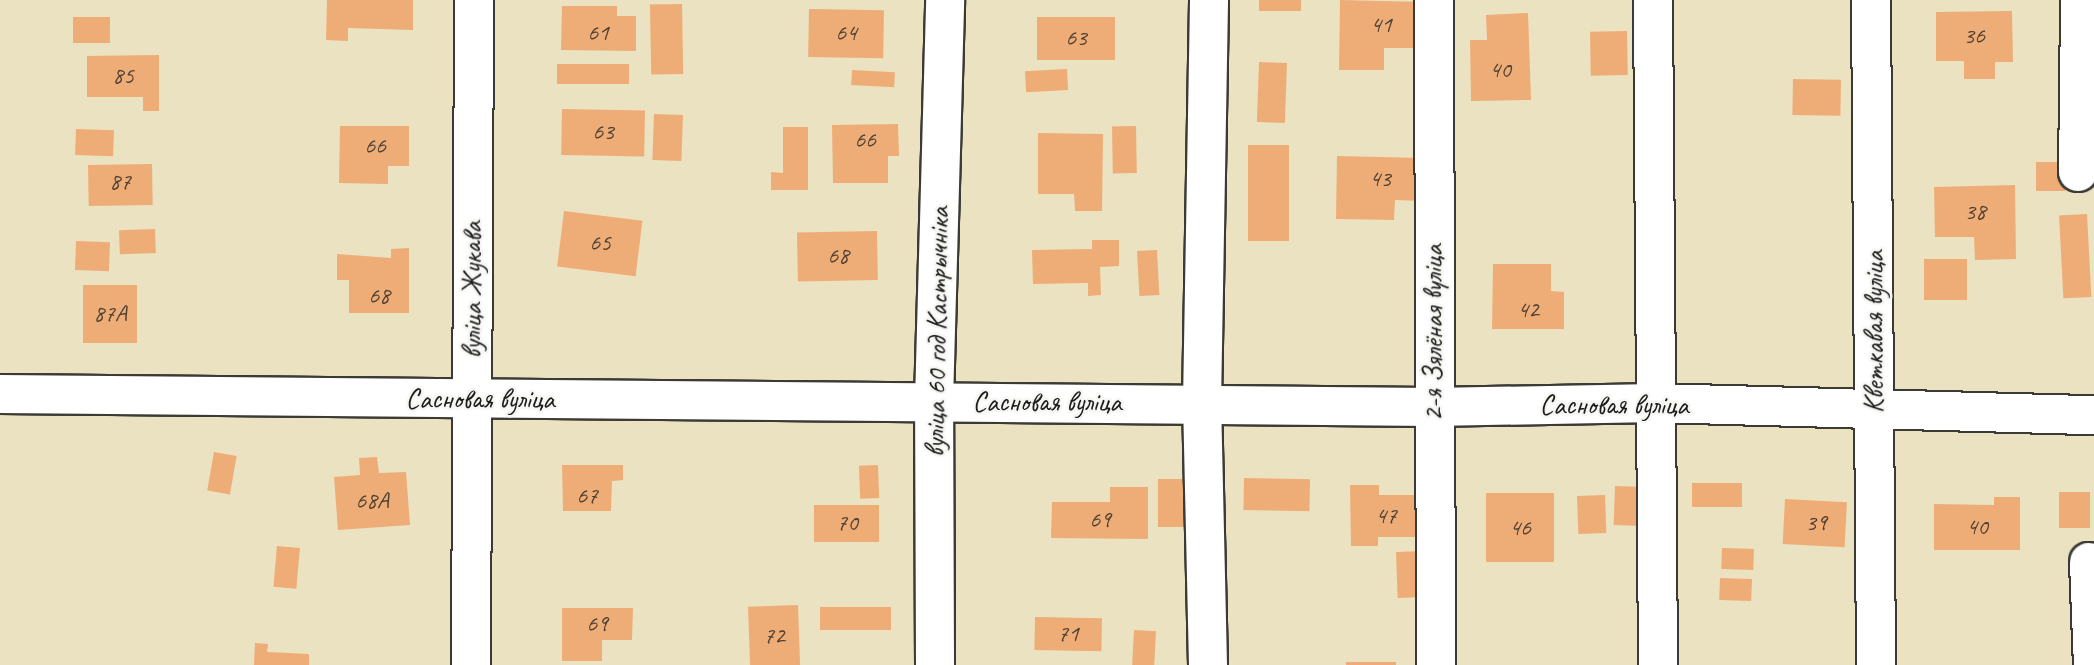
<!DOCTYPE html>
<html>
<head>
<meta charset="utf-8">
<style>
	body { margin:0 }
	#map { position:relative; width:2094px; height:665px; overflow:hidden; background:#eae2c1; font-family:Caveat,sans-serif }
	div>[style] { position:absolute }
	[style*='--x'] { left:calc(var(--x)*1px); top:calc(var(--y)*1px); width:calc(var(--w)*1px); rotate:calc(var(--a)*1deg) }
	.building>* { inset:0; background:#eead77; transform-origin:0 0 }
	.roads { filter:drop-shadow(2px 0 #3b3a35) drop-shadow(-2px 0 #3b3a35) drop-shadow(0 2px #3b3a35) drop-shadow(0 -2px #3b3a35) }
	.minor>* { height:38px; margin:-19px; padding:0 19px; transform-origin:19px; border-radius:19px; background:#fff }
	span { translate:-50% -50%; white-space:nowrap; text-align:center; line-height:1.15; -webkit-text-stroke:5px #f6f6f2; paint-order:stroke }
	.number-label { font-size:24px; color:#504033 }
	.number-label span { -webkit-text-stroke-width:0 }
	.street-label { font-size:28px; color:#1c1c1c }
</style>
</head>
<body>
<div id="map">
	<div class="building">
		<i style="clip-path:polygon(327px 0,413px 0,413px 30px,348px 28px,348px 41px,326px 40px)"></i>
		<i style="left:1259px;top:0;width:42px;height:11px"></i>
		<i style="clip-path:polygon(1340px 0,1423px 2px,1423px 48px,1384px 48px,1384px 70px,1339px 70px)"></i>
		<i style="left:682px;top:4px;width:70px;height:32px;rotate:89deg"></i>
		<i style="clip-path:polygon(562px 6px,617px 6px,617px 16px,636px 16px,636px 51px,561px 50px)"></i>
		<i style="left:809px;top:9px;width:75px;height:48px;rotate:1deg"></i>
		<i style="clip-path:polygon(2012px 11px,2013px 62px,1995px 62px,1995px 79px,1964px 79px,1964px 61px,1936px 61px,1936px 12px)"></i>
		<i style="clip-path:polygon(1528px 13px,1531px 100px,1471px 101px,1470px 40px,1487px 40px,1486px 15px)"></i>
		<i style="left:73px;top:17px;width:37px;height:26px"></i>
		<i style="left:1037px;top:17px;width:78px;height:43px"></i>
		<i style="left:1627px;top:31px;width:44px;height:37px;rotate:89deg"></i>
		<i style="clip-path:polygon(159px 55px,159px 111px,143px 111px,143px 97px,87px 97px,87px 56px)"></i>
		<i style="left:1259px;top:62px;width:28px;height:60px;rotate:2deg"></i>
		<i style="left:629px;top:64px;width:20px;height:72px;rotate:90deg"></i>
		<i style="left:1067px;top:69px;width:21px;height:42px;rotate:87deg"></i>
		<i style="left:852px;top:70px;width:43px;height:15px;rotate:3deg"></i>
		<i style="left:1793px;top:79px;width:48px;height:36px;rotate:1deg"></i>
		<i style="left:562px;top:109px;width:83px;height:46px;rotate:1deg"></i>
		<i style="left:654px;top:114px;width:29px;height:46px;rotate:2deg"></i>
		<i style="clip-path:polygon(898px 124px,899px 156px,888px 156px,888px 183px,833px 183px,832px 125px)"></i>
		<i style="clip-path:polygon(340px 126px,409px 126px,409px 166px,388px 166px,388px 184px,339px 183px)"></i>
		<i style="left:1136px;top:126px;width:47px;height:24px;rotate:89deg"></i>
		<i style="clip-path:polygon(783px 127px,808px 127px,808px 190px,771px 190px,771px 172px,783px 173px)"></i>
		<i style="left:76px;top:129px;width:38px;height:26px;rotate:2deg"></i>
		<i style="clip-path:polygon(1038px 133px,1103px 134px,1102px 211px,1075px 211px,1074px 194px,1038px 194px)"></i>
		<i style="left:1248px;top:145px;width:41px;height:96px"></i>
		<i style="clip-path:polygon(1337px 156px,1423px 158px,1423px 201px,1395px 200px,1394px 220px,1336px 219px)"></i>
		<i style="left:2036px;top:162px;width:29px;height:29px"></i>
		<i style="left:152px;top:164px;width:41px;height:64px;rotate:89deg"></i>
		<i style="clip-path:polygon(2015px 185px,2016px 259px,1975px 260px,1974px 237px,1935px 237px,1934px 187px)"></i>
		<i style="left:564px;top:211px;width:79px;height:56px;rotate:7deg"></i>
		<i style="left:2087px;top:214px;width:83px;height:28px;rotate:87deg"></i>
		<i style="left:155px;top:229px;width:24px;height:36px;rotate:88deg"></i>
		<i style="left:877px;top:231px;width:49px;height:80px;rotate:89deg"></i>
		<i style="clip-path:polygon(1092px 240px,1119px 240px,1119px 266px,1100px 267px,1101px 295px,1088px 296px,1088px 283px,1033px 284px,1032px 250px,1092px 249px)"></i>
		<i style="left:76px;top:241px;width:34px;height:29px;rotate:2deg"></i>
		<i style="clip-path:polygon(409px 248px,409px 313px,349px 313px,349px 280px,337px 280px,337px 254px,391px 258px,391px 249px)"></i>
		<i style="left:1157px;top:250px;width:45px;height:20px;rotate:87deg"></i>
		<i style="left:1924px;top:259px;width:43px;height:41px"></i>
		<i style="clip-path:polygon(1493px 264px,1551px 264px,1551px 291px,1564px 292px,1564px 329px,1492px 329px)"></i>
		<i style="left:83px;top:285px;width:54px;height:58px"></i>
		<i style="left:214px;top:452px;width:23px;height:39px;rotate:10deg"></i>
		<i style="clip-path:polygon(377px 457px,379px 473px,406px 472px,410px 525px,338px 530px,334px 477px,360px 475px,359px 458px)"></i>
		<i style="clip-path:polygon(562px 465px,623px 465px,623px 480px,612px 481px,611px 511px,563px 511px)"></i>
		<i style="left:878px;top:465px;width:33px;height:19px;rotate:88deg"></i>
		<i style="left:1244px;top:478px;width:66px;height:32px;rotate:1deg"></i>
		<i style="left:1158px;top:479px;width:29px;height:48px"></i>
		<i style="left:1692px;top:483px;width:50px;height:24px"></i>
		<i style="clip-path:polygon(1350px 485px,1379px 485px,1379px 495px,1421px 495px,1421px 537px,1378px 537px,1378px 546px,1351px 546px)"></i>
		<i style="left:1615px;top:486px;width:29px;height:39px;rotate:2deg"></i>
		<i style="clip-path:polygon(1110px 487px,1148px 487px,1148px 539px,1051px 538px,1052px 502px,1110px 502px)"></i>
		<i style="left:2059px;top:492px;width:31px;height:36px"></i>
		<i style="left:1486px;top:493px;width:68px;height:69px"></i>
		<i style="left:1605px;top:495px;width:38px;height:28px;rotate:88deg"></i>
		<i style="clip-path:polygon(1994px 497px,2020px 497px,2020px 550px,1934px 550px,1934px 504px,1994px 505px)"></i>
		<i style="left:1785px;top:499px;width:62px;height:45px;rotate:3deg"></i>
		<i style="left:814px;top:505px;width:65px;height:37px"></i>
		<i style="left:277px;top:546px;width:23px;height:41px;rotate:5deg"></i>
		<i style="left:1722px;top:548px;width:32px;height:21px;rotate:2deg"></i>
		<i style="left:1423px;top:551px;width:46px;height:27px;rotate:88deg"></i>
		<i style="left:1720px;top:578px;width:32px;height:22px;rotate:2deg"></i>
		<i style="left:798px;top:605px;width:60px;height:50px;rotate:88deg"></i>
		<i style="left:820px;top:607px;width:71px;height:23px"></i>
		<i style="clip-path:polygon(562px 608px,633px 608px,632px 640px,602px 640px,602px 661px,562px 661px)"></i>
		<i style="left:1035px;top:617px;width:67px;height:33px;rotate:1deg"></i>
		<i style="left:1134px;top:630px;width:22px;height:35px;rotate:3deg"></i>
		<i style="clip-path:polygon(255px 643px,268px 644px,267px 652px,309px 654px,309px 665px,254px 665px)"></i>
		<i style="left:1346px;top:662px;width:50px;height:3px"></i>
	</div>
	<div class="roads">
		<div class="minor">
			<i style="--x:1434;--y:0;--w:665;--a:89.83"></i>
			<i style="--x:1653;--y:0;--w:665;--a:89.57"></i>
			<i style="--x:1871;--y:0;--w:665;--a:89.57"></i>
			<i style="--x:2078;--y:172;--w:172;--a:-89.3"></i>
			<i style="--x:0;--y:394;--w:1432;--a:0.52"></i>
			<i style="--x:1432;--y:407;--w:224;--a:-1"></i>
			<i style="--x:1656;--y:403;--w:438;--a:1.6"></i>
			<i style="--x:2089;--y:562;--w:103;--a:87.8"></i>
			<i style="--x:471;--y:665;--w:665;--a:-89.74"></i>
			<i style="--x:935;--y:665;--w:264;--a:-90.2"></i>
			<i style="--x:934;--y:401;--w:401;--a:-88.4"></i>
			<i style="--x:1208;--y:665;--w:262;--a:-91.3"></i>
			<i style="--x:1202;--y:403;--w:403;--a:-89"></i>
		</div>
	</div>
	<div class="number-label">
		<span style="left:1381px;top:25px">41</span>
		<span style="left:598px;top:33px">61</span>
		<span style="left:846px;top:33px">64</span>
		<span style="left:1974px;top:36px">36</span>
		<span style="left:1076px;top:38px">63</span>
		<span style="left:1500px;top:70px">40</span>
		<span style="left:123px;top:76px">85</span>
		<span style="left:603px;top:132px">63</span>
		<span style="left:865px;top:140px">66</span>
		<span style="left:375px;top:146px">66</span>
		<span style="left:1380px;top:179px">43</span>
		<span style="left:120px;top:182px">87</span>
		<span style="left:1975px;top:212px">38</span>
		<span style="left:600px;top:243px">65</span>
		<span style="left:838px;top:256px">68</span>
		<span style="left:379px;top:296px">68</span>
		<span style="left:1528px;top:310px">42</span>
		<span style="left:110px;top:314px">87А</span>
		<span style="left:587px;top:496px">67</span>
		<span style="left:372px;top:501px">68А</span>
		<span style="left:1386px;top:516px">47</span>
		<span style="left:1100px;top:520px">69</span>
		<span style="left:847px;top:523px">70</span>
		<span style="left:1816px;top:523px">39</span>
		<span style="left:1977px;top:527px">40</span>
		<span style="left:1520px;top:528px">46</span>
		<span style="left:597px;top:624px">69</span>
		<span style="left:1068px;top:634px">71</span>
		<span style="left:774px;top:636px">72</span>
	</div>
	<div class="street-label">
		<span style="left:472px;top:290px;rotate:-90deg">вуліца Жукава</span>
		<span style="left:937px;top:332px;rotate:-89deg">вуліца 60 год Кастрычніка</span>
		<span style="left:1874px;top:332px;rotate:-90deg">Кветкавая вуліца</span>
		<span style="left:1433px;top:333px;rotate:-90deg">2-я Зялёная вуліца</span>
		<span style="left:480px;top:399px">Сасновая вуліца</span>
		<span style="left:1047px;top:402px">Сасновая вуліца</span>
		<span style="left:1614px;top:405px">Сасновая вуліца</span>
	</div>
</div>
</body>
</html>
